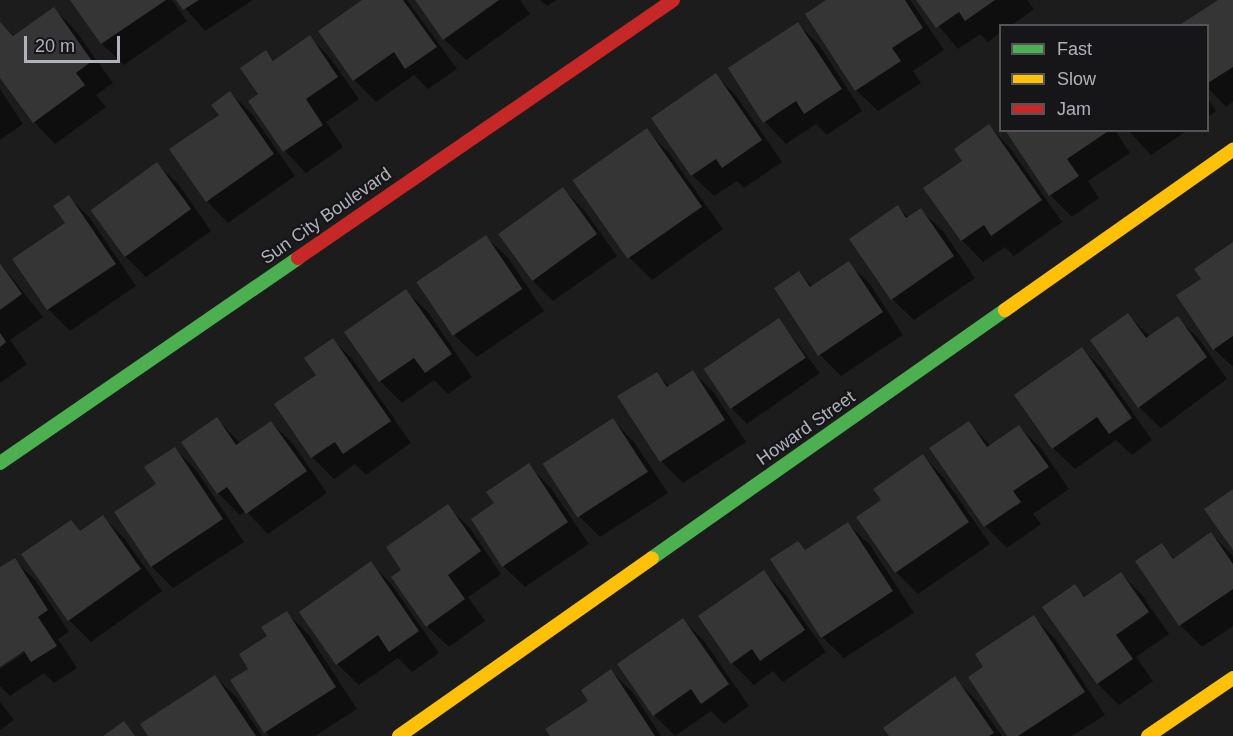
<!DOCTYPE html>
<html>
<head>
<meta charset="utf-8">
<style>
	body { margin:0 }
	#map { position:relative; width:1233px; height:736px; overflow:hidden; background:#1c1c1c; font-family:Helvetica,sans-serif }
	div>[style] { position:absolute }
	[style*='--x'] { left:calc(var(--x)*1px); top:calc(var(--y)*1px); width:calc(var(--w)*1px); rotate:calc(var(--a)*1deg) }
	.shadow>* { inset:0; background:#0007 }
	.building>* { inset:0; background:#353536; transform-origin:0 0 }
	.fast>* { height:14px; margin:-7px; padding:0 7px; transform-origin:7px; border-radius:7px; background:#4caf50 }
	.slow>* { height:14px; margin:-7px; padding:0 7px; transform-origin:7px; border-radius:7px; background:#ffc107 }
	.jam>* { height:14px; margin:-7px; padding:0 7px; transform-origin:7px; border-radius:7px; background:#c62828 }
	span { translate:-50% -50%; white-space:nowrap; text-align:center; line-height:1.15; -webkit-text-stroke:4.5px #161618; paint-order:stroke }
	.street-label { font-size:18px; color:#afb2bb }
	.legend { position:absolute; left:999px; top:24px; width:210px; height:108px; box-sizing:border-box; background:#161618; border:2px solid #535459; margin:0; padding:8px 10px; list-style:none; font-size:18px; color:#afb2bb }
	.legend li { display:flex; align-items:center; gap:12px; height:30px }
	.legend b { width:30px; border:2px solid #535459 }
	.scale { position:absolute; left:24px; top:36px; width:96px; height:27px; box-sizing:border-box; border:3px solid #afb2bb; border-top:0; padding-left:8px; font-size:18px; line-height:21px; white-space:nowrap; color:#afb2bb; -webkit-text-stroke:4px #161618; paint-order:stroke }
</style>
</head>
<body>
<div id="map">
	<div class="shadow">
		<i style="clip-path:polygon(72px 0,172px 0,187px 21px,124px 65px,102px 44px)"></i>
		<i style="clip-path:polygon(178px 0,253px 0,205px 31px)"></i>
		<i style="clip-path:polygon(365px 0,407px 0,457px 69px,428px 89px,414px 75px,376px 102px,354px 80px)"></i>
		<i style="clip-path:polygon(417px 0,520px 0,530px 14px,466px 60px,444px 39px)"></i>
		<i style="clip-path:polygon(540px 0,557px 0,547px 6px)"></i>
		<i style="clip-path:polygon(828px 0,910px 0,944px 50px,913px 71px,921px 83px,878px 111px,856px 90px)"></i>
		<i style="clip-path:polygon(917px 0,1027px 0,1034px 9px,1011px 26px,1000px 26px,1000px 33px,988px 42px,980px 34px,958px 49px)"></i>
		<i style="clip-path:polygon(1220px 0,1233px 0,1233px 102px,1226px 107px,1208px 88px,1208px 26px)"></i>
		<i style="clip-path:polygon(54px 9px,75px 30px,113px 83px,96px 95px,106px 107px,55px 144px,34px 122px,0 76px,0 24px,15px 36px)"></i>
		<i style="clip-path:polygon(798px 24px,819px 45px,862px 111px,827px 135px,816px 124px,786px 144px,765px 122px,730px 69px)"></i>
		<i style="clip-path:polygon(310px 37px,331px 59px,359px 99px,326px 122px,343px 147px,306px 173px,285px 151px,250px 101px,260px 94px,266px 52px,275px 61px)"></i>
		<i style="clip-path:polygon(716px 75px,737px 97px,782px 162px,744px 188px,737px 181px,714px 196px,692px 175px)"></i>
		<i style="clip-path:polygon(0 89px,23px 124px,0 140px)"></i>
		<i style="clip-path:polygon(230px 93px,252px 114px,295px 176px,228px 223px,207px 201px)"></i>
		<i style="clip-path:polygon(1208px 99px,1216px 111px,1208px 117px)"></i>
		<i style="clip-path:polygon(989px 126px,1010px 148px,1062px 222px,1014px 256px,1005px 247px,983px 262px,962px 240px,964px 161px)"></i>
		<i style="clip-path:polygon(646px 130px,668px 152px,723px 229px,652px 280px,630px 258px,575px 181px)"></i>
		<i style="clip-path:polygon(1007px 130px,1115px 130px,1130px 153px,1088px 181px,1099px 198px,1072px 217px,1050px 195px)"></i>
		<i style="clip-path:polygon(1128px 130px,1188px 130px,1151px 155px)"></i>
		<i style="clip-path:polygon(157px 164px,179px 185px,211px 231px,146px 277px,125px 256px)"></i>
		<i style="clip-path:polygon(563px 189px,584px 210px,617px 256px,553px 301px,532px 280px)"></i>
		<i style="clip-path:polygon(69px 197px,90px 218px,136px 286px,70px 331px,48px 309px,14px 260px,67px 224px)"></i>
		<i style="clip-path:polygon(898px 207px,909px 218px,921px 210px,943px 231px,975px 278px,914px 320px,892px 299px)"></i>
		<i style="clip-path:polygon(486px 237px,508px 258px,544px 311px,477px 357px,455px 336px)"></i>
		<i style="clip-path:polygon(1233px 244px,1233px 367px,1214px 349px,1203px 279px)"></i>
		<i style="clip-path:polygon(0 263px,43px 317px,10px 340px,27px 364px,0 383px)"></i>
		<i style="clip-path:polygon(848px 263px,870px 284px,903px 335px,841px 376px,820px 355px,799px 273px,813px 287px)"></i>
		<i style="clip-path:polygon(406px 291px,428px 312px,472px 377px,448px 394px,434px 380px,402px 403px,380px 381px,346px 333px)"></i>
		<i style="clip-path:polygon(1128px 315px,1150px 337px,1177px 318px,1199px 339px,1227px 379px,1161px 428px,1139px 407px)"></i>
		<i style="clip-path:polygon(779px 320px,820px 373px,747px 424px,732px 409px)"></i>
		<i style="clip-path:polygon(333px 340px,354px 361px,411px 443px,366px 475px,355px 464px,334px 479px,312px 457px,276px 404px,318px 375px)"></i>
		<i style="clip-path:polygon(1082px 349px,1103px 370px,1152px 440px,1132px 455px,1116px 440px,1075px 469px,1053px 448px)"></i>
		<i style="clip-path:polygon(693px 372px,714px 393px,746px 442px,683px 483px,661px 461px,619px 397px,657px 374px,670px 387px)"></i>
		<i style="clip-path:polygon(217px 419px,241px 444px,271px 422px,293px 444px,327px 493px,268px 534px,246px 511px,240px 515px,218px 493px,184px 443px)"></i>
		<i style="clip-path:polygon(613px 420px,634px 442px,668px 493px,600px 537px,579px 516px)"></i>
		<i style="clip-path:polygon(969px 423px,991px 446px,1019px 427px,1041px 448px,1069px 489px,1033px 514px,1041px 524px,1007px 548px,985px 526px,931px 448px)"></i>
		<i style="clip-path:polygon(175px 449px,196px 470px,244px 542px,173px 588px,152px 567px,116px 513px,158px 485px)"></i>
		<i style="clip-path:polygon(923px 456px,944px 478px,990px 544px,918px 594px,896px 572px,858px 518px,883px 501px)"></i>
		<i style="clip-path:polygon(528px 465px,550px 487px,589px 544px,525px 587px,503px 566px,496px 504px)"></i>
		<i style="clip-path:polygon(447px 506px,469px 527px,501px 574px,468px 597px,485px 621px,449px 647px,427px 626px,403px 570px)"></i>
		<i style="clip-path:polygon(103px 517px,124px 538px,162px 591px,91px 642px,69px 620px,71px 522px,81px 532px)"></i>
		<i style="clip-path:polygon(848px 524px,870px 545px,914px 613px,844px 658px,822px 637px,798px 543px,806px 551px)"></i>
		<i style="clip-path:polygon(1211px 534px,1233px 556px,1233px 626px,1202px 647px,1181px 626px,1137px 562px,1161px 545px,1175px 559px)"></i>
		<i style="clip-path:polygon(14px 560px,36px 581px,69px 632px,58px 639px,77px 668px,54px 683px,44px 673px,10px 696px,0 686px,0 669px,31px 648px,0 665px,0 569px)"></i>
		<i style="clip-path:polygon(371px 563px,392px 585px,439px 653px,412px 672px,398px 658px,359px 685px,337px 664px)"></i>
		<i style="clip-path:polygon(764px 572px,785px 594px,826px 652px,783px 682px,773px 671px,754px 685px,732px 663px,700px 616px)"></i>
		<i style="clip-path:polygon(1121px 574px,1142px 595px,1169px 634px,1136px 657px,1153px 681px,1119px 705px,1098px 684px,1044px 607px,1075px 586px,1087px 598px)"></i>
		<i style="clip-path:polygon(287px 613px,308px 634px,357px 709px,315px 736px,269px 736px,233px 681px,250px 669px)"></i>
		<i style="clip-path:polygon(1034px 617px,1055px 639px,1105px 715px,1072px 736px,1009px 736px,985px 668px)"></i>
		<i style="clip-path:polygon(683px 620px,704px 641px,749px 706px,724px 724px,711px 711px,675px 736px,654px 715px)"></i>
		<i style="clip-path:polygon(611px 671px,633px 693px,661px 736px,551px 736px,590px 701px)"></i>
		<i style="clip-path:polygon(215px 677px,237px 698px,262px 736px,150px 736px)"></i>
		<i style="clip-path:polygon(954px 678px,976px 700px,1002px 736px,891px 736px)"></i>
		<i style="clip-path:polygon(0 702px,14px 720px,0 730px)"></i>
	</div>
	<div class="building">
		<i style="clip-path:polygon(70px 0,166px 0,101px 44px)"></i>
		<i style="clip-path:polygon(176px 0,199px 0,183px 10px)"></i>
		<i style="clip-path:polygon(362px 0,403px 0,437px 47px,405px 69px,394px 52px,353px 81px,318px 31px)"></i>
		<i style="clip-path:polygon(415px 0,499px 0,443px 40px)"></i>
		<i style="clip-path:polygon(826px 0,905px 0,923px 28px,892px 48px,901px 61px,855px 91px,805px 14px)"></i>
		<i style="clip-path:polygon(916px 0,995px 0,965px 21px,959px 12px,936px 28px)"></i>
		<i style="clip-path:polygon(1218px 0,1233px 0,1233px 67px,1208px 83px,1208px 26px,1178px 26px)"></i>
		<i style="clip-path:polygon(54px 7px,92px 61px,76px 73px,85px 85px,33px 123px,0 78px,0 22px,13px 36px)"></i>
		<i style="clip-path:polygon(798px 22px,842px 89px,804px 114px,796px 101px,763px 123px,728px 68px)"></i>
		<i style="clip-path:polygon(310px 35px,338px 77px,306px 99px,323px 125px,283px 152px,248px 101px,258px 94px,240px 68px,266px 50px,273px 61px)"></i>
		<i style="clip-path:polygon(716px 73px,762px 140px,722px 168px,716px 159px,691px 176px,651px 118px)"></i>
		<i style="clip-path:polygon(230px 91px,274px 154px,206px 202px,169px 149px,219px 115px,211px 105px)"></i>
		<i style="clip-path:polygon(989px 124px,1042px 200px,991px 236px,984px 225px,961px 241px,923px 188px,962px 161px,954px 149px)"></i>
		<i style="left:647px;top:128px;width:96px;height:91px;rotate:55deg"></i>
		<i style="clip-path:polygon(1005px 130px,1110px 130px,1067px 159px,1079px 176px,1049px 196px)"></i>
		<i style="left:157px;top:162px;width:58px;height:82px;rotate:54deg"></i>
		<i style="left:563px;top:187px;width:58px;height:80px;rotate:54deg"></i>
		<i style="clip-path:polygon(69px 195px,116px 264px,47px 310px,12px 259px,65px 223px,53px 206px)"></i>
		<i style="clip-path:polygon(898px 205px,906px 218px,921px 208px,954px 256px,891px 300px,849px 239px)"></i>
		<i style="left:486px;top:235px;width:65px;height:84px;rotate:56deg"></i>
		<i style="clip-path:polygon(1233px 242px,1233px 336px,1213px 350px,1176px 295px,1201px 279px,1194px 269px)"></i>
		<i style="clip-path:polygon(849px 261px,883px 312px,818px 356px,774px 288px,799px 271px,810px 287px)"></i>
		<i style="clip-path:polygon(0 263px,22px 294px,0 310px)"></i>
		<i style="clip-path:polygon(406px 289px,452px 354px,425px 373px,414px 358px,379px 382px,344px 332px)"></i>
		<i style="clip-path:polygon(1128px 313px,1146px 338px,1178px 316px,1207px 357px,1138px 408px,1090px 340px)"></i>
		<i style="left:779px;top:318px;width:48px;height:91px;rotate:56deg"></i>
		<i style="clip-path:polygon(0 333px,6px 342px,0 347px)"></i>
		<i style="clip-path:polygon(333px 338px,391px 421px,343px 454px,335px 442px,311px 458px,274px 404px,316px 375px,304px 358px)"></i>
		<i style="clip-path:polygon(1082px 347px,1132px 418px,1109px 434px,1097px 417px,1052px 449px,1014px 395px)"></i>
		<i style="clip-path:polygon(693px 370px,725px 420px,660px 462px,617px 396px,657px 372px,667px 387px)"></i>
		<i style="clip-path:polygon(217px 417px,236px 445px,271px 421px,307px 471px,246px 514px,227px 487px,217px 494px,181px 442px)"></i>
		<i style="left:613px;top:418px;width:64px;height:84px;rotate:57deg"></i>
		<i style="clip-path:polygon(969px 421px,987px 447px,1019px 425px,1049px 467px,1013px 491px,1021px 502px,984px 527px,929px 448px)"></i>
		<i style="clip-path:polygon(175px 447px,223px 519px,151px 567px,114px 512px,156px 484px,144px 467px)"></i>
		<i style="clip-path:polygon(923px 454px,969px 522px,895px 573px,856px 517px,881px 500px,873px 489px)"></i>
		<i style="clip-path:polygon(529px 463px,568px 522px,502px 567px,471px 519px,494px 503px,486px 492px)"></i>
		<i style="clip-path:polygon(1233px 489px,1233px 550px,1204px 509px)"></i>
		<i style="clip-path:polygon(448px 504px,481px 551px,448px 575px,465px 599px,426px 627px,391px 577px,401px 570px,386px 547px)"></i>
		<i style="clip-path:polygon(103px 515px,141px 569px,68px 621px,21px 554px,71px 520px,80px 531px)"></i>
		<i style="clip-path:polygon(848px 522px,893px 591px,821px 638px,770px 559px,798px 541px,805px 550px)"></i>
		<i style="clip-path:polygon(1211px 532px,1233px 564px,1233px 589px,1179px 626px,1135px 561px,1162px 543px,1173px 559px)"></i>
		<i style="clip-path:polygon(15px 558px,48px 610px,38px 617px,57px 646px,31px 662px,24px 651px,0 667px,0 567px)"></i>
		<i style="clip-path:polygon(371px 561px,419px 631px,389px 652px,378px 635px,336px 665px,299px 612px)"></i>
		<i style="clip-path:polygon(764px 570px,805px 630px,760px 661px,752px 649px,731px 664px,698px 616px)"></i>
		<i style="clip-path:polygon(1121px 572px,1149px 612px,1116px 635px,1133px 659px,1097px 684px,1042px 607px,1075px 584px,1084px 597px)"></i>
		<i style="clip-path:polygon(287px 611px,336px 687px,264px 733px,230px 680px,248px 669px,239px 654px,267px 636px,261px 627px)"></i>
		<i style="clip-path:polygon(1034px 615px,1085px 692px,1018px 736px,1007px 736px,968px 677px,983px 667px,975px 654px)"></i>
		<i style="clip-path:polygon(683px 618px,729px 684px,701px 704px,691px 689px,653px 716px,617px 664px)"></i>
		<i style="clip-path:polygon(611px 669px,655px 736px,550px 736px,545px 729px,588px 701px,581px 690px)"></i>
		<i style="clip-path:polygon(215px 675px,256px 736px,148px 736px,140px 724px)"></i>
		<i style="clip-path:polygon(955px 676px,994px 733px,989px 736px,889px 736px,883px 728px)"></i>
		<i style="clip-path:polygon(124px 721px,135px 736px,103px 736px)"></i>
	</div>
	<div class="fast">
		<i style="--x:0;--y:463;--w:362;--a:-34.5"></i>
		<i style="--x:652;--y:558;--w:431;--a:-35.1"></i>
	</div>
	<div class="slow">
		<i style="--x:1005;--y:310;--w:279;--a:-35.1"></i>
		<i style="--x:399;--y:736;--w:309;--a:-35.1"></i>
		<i style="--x:1148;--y:736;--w:103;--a:-34.3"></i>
	</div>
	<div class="jam">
		<i style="--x:298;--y:258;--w:455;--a:-34.5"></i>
	</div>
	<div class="street-label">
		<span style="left:326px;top:216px;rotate:-35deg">Sun City Boulevard</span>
		<span style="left:806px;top:428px;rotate:-35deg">Howard Street</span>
	</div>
	<ul class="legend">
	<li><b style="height:8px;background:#4caf50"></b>Fast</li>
	<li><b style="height:8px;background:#ffc107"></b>Slow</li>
	<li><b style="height:8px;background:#c62828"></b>Jam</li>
	</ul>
	<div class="scale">20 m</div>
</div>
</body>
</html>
